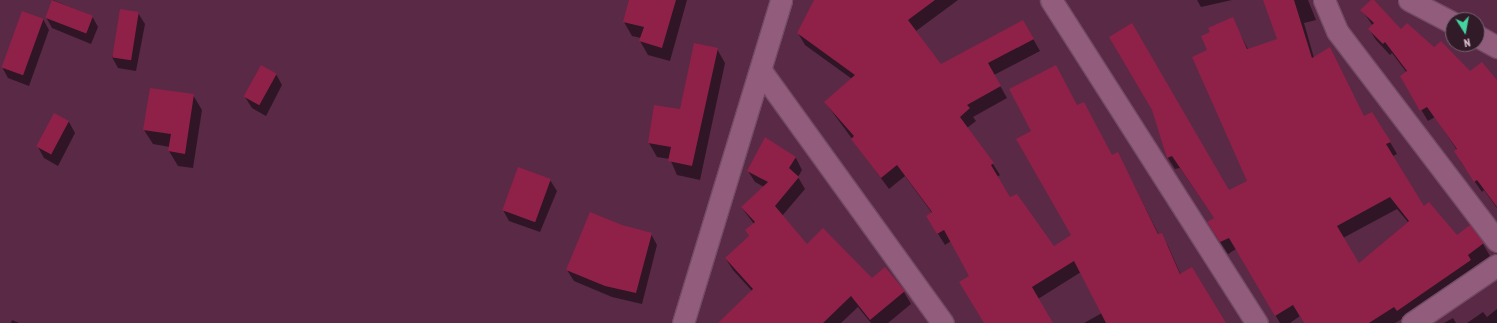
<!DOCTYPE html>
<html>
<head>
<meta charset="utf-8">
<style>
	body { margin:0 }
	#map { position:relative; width:1497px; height:323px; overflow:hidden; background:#592946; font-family:"PT Sans Narrow",sans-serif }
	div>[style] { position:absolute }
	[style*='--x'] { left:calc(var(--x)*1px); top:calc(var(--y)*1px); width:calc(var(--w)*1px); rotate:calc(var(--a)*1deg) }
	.shadow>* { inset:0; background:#0007 }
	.building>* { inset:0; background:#8f2148; transform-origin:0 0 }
	.roads { filter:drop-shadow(1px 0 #734a64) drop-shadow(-1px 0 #734a64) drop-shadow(0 1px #734a64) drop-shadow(0 -1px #734a64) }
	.street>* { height:21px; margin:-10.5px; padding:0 10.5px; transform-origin:10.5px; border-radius:10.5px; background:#925d7c }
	span { translate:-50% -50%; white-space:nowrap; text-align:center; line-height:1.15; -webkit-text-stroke:3.5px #311b28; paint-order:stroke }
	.north { position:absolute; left:1445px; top:12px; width:40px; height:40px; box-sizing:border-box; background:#311b28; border:1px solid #7a616f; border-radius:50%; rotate:169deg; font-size:11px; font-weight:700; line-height:16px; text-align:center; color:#e8c9da }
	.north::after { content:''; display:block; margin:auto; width:14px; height:18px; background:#44d49f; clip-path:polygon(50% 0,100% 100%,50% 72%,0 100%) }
</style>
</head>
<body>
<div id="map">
	<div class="shadow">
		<i style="clip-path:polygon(53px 0,92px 16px,98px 27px,91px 44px,52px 28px,46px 17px)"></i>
		<i style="clip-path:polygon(630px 0,687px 0,670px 61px,648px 55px,640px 41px,641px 38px,632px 36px,624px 22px)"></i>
		<i style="clip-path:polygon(815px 0,958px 0,916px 31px,941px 65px,1023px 21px,1040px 51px,994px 75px,1007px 98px,973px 117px,976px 121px,967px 128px,993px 164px,1000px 175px,997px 177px,1010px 199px,1054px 247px,1073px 235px,1077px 106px,1112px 156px,1118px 154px,1159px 235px,1161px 234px,1168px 246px,1181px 275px,1225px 323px,1084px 323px,1102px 313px,1081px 272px,1038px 299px,1052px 323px,985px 323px,971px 276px,951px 241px,945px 245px,927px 216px,932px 213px,905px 176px,889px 189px,825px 102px,852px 79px,805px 45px,798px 33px)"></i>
		<i style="clip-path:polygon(1197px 0,1232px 0,1201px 7px)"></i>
		<i style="clip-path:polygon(evenodd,1274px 0,1308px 0,1316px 20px,1304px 23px,1314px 58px,1364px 117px,1390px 142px,1397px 154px,1393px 156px,1424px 208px,1457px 237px,1483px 244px,1490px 256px,1474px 267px,1477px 272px,1404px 322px,1402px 319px,1395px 323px,1304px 323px,1300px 316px,1290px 323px,1280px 323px,1236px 249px,1228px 254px,1215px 234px,1215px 219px,1180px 168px,1175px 169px,1168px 158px,1153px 109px,1229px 192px,1248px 182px,1208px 51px,1232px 19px,1248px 49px,1278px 40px,1274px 0,1397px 209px,1408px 222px,1359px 264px,1343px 238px,1397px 209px)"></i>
		<i style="clip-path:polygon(1373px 0,1401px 30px,1470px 73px,1497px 82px,1497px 208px,1484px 190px,1482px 192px,1461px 162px,1457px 150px,1435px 117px,1428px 121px,1401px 77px,1407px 73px,1392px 53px,1390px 55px,1376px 40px,1369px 29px,1373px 26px,1362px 10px)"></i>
		<i style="clip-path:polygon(138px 13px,145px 24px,136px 71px,118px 68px,112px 57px)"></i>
		<i style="clip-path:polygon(43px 19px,49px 30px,29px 86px,8px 78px,2px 67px)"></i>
		<i style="clip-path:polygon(717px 49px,725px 63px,700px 180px,677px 175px,670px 159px,657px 157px,649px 143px,680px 110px)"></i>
		<i style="clip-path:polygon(276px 74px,282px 85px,266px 116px,252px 108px,245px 97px)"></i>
		<i style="clip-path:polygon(193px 95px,202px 110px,193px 168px,178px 166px,169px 151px,170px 147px,153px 144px,144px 130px)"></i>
		<i style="clip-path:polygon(54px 115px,69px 122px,75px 133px,58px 166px,44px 158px,38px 147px)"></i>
		<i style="clip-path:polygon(766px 138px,796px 158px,802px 170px,798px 177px,805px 189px,782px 216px,807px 246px,872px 279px,885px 269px,904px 292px,911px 304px,888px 323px,871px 323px,858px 307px,841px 323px,720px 323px,752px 291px,733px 270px,726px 259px,750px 237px,746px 231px,754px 224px,742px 208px,764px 187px,755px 182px,748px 171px)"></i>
		<i style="clip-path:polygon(550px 180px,557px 191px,540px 232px,509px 221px,503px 210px)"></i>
		<i style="clip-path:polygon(621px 226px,651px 234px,657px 245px,642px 304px,612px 297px,574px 281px,567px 270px)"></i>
		<i style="clip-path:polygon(1497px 309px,1497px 323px,1467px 323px,1483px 312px,1487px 317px)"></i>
		<i style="clip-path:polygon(1453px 318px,1456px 323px,1444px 323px)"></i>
		<i style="clip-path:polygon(12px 320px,19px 323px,11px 323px)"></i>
	</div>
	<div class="building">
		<i style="left:52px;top:0;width:44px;height:19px;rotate:21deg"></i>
		<i style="clip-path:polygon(629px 0,676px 0,662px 48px,639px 41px,644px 27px,623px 22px)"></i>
		<i style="clip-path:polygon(814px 0,935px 0,908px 20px,941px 64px,1023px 20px,1034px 39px,988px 63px,1001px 86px,967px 105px,970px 108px,960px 117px,994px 163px,991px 165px,1010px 197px,1017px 194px,1054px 246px,1071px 235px,1016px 139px,1031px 131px,1009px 89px,1056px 65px,1077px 105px,1084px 102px,1112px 155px,1118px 152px,1158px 234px,1162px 233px,1180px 274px,1192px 267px,1226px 323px,1106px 323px,1074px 261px,1032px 287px,1053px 323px,984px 323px,959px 282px,969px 276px,944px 230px,937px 234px,926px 216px,932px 212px,897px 165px,881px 178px,851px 139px,854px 136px,824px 102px,855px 75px,797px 33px)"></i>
		<i style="clip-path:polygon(evenodd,1263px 0,1294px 0,1312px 58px,1330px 47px,1364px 116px,1372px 112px,1391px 142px,1386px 144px,1424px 206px,1429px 202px,1457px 235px,1470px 225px,1484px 243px,1468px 255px,1471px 260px,1397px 311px,1394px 307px,1369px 323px,1304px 323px,1293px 305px,1275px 316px,1229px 238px,1220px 242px,1207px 222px,1214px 218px,1172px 156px,1167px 158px,1152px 110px,1109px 37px,1132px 23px,1229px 190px,1247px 181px,1192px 57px,1207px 50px,1201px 36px,1210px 32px,1208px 28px,1233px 17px,1247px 49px,1277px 39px,1263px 0,1390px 197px,1409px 221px,1359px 263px,1337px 226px,1390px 197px)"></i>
		<i style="clip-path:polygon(1371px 0,1374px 0,1401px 29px,1407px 23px,1434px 47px,1441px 41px,1470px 71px,1482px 62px,1497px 80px,1497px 207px,1477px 180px,1474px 182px,1454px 151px,1457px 149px,1427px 107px,1420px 111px,1400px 76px,1407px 71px,1385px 42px,1383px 44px,1368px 29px,1374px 23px,1360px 10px)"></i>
		<i style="left:120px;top:9px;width:19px;height:49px;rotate:9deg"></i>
		<i style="left:22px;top:11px;width:23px;height:60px;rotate:20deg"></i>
		<i style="clip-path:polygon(694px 43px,718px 48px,692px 166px,668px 161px,671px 147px,648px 143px,654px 105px,680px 109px)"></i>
		<i style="left:261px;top:65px;width:18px;height:36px;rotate:29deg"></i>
		<i style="clip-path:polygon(150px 88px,194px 94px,185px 154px,168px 151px,171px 134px,143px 130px)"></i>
		<i style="left:54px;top:113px;width:17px;height:38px;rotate:28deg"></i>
		<i style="clip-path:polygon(765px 137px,796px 157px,789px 168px,799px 177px,775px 206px,807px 244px,823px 228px,872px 278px,885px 267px,905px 291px,870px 320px,851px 296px,823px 323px,718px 323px,753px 289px,725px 258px,749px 236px,745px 230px,755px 222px,741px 207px,768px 182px,747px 171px)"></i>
		<i style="left:518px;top:167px;width:35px;height:46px;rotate:20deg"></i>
		<i style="clip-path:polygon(590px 212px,622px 225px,652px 233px,636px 293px,605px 286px,566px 270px)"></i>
	</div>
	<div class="roads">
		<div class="street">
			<i style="--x:1051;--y:0;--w:383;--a:57.5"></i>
			<i style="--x:1324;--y:0;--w:34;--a:67"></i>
			<i style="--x:1337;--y:31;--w:264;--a:52.7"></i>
			<i style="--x:1409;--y:0;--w:50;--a:27.6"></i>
			<i style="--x:1477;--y:36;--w:23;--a:29"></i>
			<i style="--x:761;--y:71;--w:311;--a:54.2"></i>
			<i style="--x:683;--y:323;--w:338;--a:-73.1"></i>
			<i style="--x:1412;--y:323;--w:103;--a:-34.3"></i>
		</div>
	</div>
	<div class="north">N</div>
</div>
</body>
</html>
